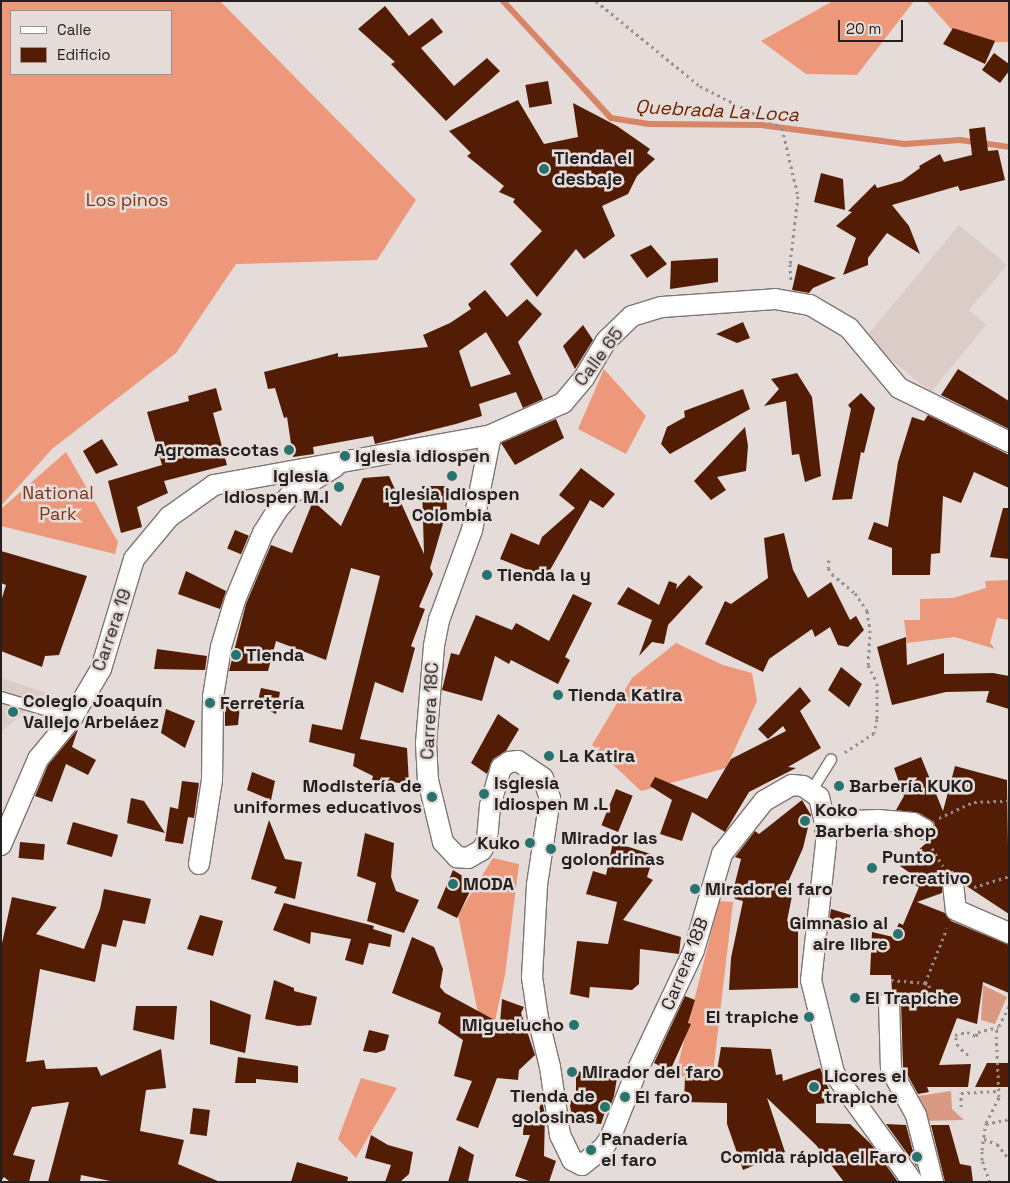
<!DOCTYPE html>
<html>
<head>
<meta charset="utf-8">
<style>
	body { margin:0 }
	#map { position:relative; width:1010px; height:1183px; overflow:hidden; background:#e5dcd9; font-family:"Space Grotesk",sans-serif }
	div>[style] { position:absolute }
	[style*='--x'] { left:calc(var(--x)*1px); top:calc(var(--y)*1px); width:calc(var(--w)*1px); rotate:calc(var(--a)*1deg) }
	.built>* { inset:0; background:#dcccc7 }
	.green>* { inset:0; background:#da9982 }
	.forest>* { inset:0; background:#ed987a }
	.stream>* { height:6px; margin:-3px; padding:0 3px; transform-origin:3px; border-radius:3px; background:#d88567 }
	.building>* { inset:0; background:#531c05; transform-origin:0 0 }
	.path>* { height:3px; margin-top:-1.5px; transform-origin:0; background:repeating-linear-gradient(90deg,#958e8c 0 2.5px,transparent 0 6.5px) }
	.roads { filter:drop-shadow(1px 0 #7e7673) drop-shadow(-1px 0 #7e7673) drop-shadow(0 1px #7e7673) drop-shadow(0 -1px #7e7673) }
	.lane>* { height:10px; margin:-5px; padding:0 5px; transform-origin:5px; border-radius:5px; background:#fff }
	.street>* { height:20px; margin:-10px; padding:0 10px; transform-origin:10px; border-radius:10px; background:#fff }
	.dots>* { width:14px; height:14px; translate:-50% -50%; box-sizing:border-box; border:2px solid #e5dcd9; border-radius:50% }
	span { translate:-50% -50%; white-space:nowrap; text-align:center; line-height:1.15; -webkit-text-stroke:5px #e5dcd9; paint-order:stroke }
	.poi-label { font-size:18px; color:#24201f; font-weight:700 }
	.left { translate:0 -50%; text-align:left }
	.right { translate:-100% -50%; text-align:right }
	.park-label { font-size:18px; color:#7e3315 }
	.street-label { font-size:18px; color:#24201f }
	.water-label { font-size:19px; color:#6e2401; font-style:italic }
	.frame { position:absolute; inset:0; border:2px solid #24201f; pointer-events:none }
	.legend { position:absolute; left:10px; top:10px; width:162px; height:65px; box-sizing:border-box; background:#e5dcd9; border:1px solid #98918f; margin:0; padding:6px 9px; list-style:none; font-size:15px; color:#24201f }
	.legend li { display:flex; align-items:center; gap:10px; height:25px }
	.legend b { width:25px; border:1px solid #98918f }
	.scale { position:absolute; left:838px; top:20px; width:65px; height:22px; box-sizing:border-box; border:2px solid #24201f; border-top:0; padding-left:6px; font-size:15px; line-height:18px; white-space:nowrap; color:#24201f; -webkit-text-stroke:4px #e5dcd9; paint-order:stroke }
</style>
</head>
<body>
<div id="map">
	<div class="built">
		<i style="clip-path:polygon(959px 225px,1007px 265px,969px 310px,986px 325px,931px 392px,865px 338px)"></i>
		<i style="clip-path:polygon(1px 678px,48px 693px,1px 732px)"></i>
	</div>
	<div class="green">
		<i style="clip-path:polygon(983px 985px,1007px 997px,995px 1024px,981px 1020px)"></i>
		<i style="clip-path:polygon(951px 1091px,952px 1109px,964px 1120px,922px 1121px,911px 1097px)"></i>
	</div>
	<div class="forest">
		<i style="clip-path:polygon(evenodd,1px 1px,220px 1px,416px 200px,377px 260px,236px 264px,176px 353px,52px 449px,1px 506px,1px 1px,171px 11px,171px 74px,11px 74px,11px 11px,171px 11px)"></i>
		<i style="clip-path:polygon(833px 1px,914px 1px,857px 75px,806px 74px,761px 41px)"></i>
		<i style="clip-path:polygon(926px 1px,1009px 1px,1009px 42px,964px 43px)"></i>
		<i style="clip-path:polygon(604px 369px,646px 416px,626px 454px,578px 429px)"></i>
		<i style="clip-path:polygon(66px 452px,118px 542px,115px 554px,1px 526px,1px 509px)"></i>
		<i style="clip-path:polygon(1009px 580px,1009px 620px,997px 618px,990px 643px,995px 649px,955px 637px,907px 643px,904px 620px,920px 620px,920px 599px,953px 598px,986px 588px,985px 581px)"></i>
		<i style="clip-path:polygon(676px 643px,723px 665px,752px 673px,757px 701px,726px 768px,641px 791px,592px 745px,632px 678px)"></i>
		<i style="clip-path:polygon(493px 858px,519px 864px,505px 975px,494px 1026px,480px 1023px,458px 915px)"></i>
		<i style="clip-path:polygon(719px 901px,733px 902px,713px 1073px,675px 1077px)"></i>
		<i style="clip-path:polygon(361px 1078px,397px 1088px,356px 1158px,338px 1139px)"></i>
	</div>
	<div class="stream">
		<i style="--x:503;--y:1;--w:159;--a:47.3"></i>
		<i style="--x:611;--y:118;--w:38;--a:9"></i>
		<i style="--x:649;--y:124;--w:112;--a:0.5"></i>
		<i style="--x:761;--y:125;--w:145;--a:7.5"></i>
		<i style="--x:905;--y:144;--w:55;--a:-4.2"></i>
		<i style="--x:960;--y:140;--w:49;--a:8.1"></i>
	</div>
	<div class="building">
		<i style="clip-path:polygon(385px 6px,409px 36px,432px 18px,443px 32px,421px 48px,454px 86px,487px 58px,500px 71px,446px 121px,391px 64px,395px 62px,358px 29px)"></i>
		<i style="clip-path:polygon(953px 28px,995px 41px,985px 64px,943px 44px)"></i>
		<i style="clip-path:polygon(994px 53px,1009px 64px,1009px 71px,1000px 83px,982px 70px)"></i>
		<i style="left:548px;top:81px;width:23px;height:23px;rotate:80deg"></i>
		<i style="clip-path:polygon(518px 100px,544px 144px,578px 137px,573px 103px,617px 126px,650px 149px,647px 153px,655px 159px,637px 176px,628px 194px,602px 206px,615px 236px,584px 259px,576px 249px,537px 297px,510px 264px,542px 231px,513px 202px,515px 199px,499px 192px,504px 186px,467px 156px,471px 153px,449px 131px)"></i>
		<i style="clip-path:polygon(985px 127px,988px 151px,998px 150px,1005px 180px,960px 191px,958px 186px,892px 205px,909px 226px,920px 254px,887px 233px,868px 258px,868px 265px,843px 275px,856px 238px,836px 226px,852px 212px,848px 211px,875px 184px,877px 188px,902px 181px,920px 168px,919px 166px,940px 154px,944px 162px,972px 155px,969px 129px)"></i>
		<i style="clip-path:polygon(821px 173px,843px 179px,845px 210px,814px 202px)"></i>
		<i style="clip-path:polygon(651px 245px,667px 264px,647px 278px,630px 255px)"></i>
		<i style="clip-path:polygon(718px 258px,718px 282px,670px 289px,671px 261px)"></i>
		<i style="clip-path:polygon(798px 264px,836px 278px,813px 288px,809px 293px,792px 290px)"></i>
		<i style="clip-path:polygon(evenodd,485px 290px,507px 317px,527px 299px,542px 314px,518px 342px,543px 399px,523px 408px,516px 392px,479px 404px,482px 416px,456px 424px,375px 444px,373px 436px,313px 447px,314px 454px,293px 457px,287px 417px,284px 418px,275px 388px,268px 389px,264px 372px,338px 353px,338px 357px,428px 347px,423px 335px,450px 323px,471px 309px,468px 304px,485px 290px,486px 332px,511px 374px,471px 387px,459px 351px,486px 332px)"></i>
		<i style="clip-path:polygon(743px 322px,750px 338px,737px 343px,716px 334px)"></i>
		<i style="clip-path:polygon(583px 325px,593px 340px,575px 369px,563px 346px)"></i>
		<i style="clip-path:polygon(958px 369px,1009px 401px,1009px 429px,941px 395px)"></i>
		<i style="clip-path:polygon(797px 373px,812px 397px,821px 476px,805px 482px,799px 454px,792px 455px,786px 401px,764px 406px,779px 389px,771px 379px)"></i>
		<i style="clip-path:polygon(216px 388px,222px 410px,213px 413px,227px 465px,164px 481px,168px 493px,137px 507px,142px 527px,121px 533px,108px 481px,162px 465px,147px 412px,189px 401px,188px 396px)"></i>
		<i style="clip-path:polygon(743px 389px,750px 409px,670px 454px,661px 444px,667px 427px,685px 417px,684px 411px)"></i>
		<i style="clip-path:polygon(861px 393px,875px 408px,864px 453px,861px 452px,852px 499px,832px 500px,851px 409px,848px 405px)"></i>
		<i style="clip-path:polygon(928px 415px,1009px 455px,1009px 488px,974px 472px,961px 503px,943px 496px,940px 553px,931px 554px,930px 575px,892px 575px,892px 548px,868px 539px,874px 522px,888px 527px,898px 462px,912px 417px,924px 421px)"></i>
		<i style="clip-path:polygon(556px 419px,564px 438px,515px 465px,501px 443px)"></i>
		<i style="clip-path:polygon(745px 427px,748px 446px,746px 471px,717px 477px,726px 490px,711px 500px,694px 481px)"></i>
		<i style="clip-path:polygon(102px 439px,118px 465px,96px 474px,83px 451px)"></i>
		<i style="clip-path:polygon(581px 468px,615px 494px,603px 508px,590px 500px,546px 577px,500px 559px,511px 533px,539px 545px,542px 537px,575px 508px,559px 495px)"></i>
		<i style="clip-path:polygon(389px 476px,424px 554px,422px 486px,446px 486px,447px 510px,430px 568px,433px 574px,419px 607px,425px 609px,411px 646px,415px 648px,403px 693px,375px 682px,360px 739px,407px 748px,409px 784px,372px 780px,373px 776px,353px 766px,355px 754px,309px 742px,312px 724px,342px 730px,380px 576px,351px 568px,326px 660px,276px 641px,268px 671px,229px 671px,246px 604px,271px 545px,292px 553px,313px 501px,341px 526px,363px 478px)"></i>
		<i style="clip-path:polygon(1003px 508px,1009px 508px,1009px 559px,990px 557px)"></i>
		<i style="left:235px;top:530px;width:15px;height:20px;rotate:23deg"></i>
		<i style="clip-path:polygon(784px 533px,793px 570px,808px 598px,831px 582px,850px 620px,856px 616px,864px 630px,848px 647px,838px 645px,830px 627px,815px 637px,812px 629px,769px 659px,763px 672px,705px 644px,725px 601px,731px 604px,768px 578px,764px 538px)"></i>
		<i style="clip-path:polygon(1px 551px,87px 576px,59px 655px,45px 656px,42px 667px,1px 651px,1px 601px,6px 585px,1px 583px)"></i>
		<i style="clip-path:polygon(186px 571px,226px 591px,220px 609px,178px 594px)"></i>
		<i style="clip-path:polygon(689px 575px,703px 587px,668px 625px,664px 644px,652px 642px,639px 656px,652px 620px,617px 604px,628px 587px,659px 605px,669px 581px,677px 584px,676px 589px)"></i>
		<i style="clip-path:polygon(573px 594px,592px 603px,565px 657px,570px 660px,558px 684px,511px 660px,509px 664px,495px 656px,482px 701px,442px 690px,451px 653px,459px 655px,476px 615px,512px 630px,516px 623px,549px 641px)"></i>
		<i style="clip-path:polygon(906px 637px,907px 665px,944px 653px,944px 674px,993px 673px,1009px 676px,1009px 709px,986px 702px,989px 691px,946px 692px,892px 705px,877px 647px)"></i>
		<i style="clip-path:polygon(157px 649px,207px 656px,205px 670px,154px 669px)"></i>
		<i style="clip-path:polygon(841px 667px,862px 684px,849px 707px,828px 690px)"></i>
		<i style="clip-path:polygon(800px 687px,811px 701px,800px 711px,821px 748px,788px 767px,796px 768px,749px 792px,725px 832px,692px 812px,682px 841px,660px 834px,672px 800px,650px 786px,655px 777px,707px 799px,731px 759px,786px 731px,783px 726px,768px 739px,758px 729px)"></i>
		<i style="clip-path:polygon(261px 688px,280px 692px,276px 714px,257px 705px)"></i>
		<i style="clip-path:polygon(225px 703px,240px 706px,238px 725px,225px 726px)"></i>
		<i style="clip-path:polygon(166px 709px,195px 721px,185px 748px,161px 733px)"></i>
		<i style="clip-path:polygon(498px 714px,519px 729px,506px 751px,493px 759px,487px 774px,471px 763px)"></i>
		<i style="clip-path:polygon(78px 729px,72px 747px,96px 760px,88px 775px,66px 764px,52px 802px,35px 796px,48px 765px)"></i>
		<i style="clip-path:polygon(921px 757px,943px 811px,955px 766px,1007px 780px,1009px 914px,965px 885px,962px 876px,952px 871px,942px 878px,942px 893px,917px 902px,945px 913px,951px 921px,1009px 945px,1009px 993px,983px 982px,977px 1024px,957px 1018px,939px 1065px,971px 1064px,968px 1087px,927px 1087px,929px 1092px,918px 1094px,903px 1067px,901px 1002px,892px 991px,891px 975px,870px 975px,872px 932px,893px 937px,899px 923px,903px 925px,919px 887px,905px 880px,910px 873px,900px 866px,931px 839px,936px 829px,934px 822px,919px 813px,896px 810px,904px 796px,894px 768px)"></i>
		<i style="clip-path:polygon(252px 772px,275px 781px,271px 800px,247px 790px)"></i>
		<i style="clip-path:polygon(182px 781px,199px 783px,194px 818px,188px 817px,183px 844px,165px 841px,170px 807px,178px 809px)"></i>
		<i style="left:616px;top:789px;width:18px;height:39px;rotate:22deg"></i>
		<i style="clip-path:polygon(131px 798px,144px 801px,165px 833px,127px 823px)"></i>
		<i style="clip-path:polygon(802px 800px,811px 815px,803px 848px,785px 889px,793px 891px,787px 921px,798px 923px,798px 988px,729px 990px,731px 958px,743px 901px,735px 899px,733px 891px,741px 859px,735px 857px,755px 831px,759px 834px)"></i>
		<i style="clip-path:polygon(269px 820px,285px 859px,302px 862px,295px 899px,274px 893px,277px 887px,251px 879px)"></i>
		<i style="left:73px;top:822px;width:47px;height:23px;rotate:16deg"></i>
		<i style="clip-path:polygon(365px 833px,394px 843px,391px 877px,396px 891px,419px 900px,404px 933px,367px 921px,376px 883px,357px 876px)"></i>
		<i style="left:20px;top:842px;width:25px;height:16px;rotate:5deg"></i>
		<i style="clip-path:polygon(613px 842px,654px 855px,647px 877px,653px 880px,623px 920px,681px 937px,679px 954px,640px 949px,639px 984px,632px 990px,590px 987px,589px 998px,570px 994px,577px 941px,608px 944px,617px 902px,586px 894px,593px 871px,606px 875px)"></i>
		<i style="clip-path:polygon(453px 870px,474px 883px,457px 918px,437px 908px)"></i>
		<i style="clip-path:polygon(104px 889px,151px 899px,145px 924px,123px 920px,116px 947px,102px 944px,95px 982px,40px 969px,26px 1062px,44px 1060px,46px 1069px,97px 1067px,101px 1076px,161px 1049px,166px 1088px,146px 1090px,140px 1131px,184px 1140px,178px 1164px,220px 1182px,115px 1182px,81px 1175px,80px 1182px,48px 1182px,69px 1102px,32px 1107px,13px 1155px,35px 1160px,29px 1182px,10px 1182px,4px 1177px,1px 1181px,1px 948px,12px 897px,57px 907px,36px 934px,84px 949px,100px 909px)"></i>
		<i style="clip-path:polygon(284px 903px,374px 926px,373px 929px,392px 935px,390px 947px,369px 943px,363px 965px,345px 960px,351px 939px,311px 932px,310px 944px,273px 930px)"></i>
		<i style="clip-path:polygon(831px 909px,851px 915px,843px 931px,828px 929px)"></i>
		<i style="clip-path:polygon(200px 915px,223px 921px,213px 956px,187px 949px)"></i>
		<i style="clip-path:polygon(412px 937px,434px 947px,443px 969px,440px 987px,445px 993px,500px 1023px,502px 999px,524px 1007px,521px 1013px,535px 1055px,519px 1070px,518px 1080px,497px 1078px,478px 1128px,456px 1120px,472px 1081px,454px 1076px,463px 1040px,438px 1023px,441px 1013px,392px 993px)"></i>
		<i style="clip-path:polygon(274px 980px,294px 988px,294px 991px,317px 997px,311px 1025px,298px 1026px,265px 1019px)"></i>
		<i style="clip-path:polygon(685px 996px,695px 1000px,688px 1023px,691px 1024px,670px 1071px,654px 1063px)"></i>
		<i style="clip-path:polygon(210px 1000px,251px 1015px,245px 1053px,210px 1044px)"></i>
		<i style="clip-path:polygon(136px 1006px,177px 1006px,174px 1040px,133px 1030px)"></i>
		<i style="clip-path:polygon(369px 1030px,389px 1035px,385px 1050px,376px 1053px,363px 1051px)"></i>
		<i style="clip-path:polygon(721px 1047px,771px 1049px,776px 1075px,782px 1074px,783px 1081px,820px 1068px,830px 1092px,821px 1096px,828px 1103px,816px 1104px,816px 1123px,850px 1124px,871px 1144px,898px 1182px,844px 1182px,816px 1145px,767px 1098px,785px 1152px,743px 1170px,727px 1124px,727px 1103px,684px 1102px,685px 1077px,716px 1077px)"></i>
		<i style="clip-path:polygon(238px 1057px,298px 1066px,298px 1083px,256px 1079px,256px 1083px,235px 1083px)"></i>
		<i style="clip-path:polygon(987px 1063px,1009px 1063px,1009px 1087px,975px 1087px)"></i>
		<i style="clip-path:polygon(576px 1071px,617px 1078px,614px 1096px,611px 1104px,608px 1103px,601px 1124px,573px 1122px,569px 1100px,576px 1101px)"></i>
		<i style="clip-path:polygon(542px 1101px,545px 1114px,544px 1156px,556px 1161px,549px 1182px,532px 1182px,515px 1176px,530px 1135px,523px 1135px,524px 1116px,536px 1117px)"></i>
		<i style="left:193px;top:1108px;width:17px;height:26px;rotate:7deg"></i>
		<i style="clip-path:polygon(886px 1124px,906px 1125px,917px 1167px)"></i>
		<i style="clip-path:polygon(931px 1125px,949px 1125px,960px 1164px,971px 1166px,973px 1182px,945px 1182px)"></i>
		<i style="clip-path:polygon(371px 1135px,388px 1145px,413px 1152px,409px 1174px,400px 1182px,385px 1182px,391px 1165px,365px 1158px)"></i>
		<i style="clip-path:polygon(459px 1146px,474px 1155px,468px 1182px,448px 1182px)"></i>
		<i style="clip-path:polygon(297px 1162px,348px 1177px,347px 1182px,291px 1182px)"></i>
	</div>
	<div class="path">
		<i style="--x:596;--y:1;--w:134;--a:39.3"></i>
		<i style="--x:700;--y:86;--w:92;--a:27.1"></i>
		<i style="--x:782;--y:128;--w:70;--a:76.8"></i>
		<i style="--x:798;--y:196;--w:68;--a:96.7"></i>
		<i style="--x:790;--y:264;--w:17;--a:87"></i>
		<i style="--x:829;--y:560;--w:8;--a:97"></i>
		<i style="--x:828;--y:568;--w:7;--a:56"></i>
		<i style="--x:832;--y:574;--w:30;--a:40"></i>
		<i style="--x:855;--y:593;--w:22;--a:56"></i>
		<i style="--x:867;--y:611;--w:19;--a:81"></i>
		<i style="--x:870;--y:630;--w:35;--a:93"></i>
		<i style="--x:868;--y:665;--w:20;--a:63"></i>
		<i style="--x:877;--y:683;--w:36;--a:90"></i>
		<i style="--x:877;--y:719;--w:14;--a:102"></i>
		<i style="--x:874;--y:733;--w:37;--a:147"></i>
		<i style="--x:939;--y:818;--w:38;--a:-25"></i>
		<i style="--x:974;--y:802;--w:35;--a:-2"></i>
		<i style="--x:932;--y:848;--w:21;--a:59"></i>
		<i style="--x:974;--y:887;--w:37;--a:-17"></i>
		<i style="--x:891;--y:980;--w:34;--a:5"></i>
		<i style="--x:925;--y:983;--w:59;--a:-68.2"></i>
		<i style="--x:925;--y:983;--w:4;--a:27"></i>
		<i style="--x:929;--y:985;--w:8;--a:83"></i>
		<i style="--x:930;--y:993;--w:25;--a:7"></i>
		<i style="--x:968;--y:1055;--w:13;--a:-138"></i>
		<i style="--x:958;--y:1046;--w:11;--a:-105"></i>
		<i style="--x:955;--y:1035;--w:12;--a:-14"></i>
		<i style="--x:967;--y:1032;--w:10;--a:24"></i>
		<i style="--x:976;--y:1036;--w:4;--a:-63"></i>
		<i style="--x:978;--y:1032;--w:21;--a:-14"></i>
		<i style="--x:961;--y:1107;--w:14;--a:-90"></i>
		<i style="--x:961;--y:1093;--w:37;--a:-3"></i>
		<i style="--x:986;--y:1124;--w:24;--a:-12"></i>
		<i style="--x:984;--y:1139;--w:14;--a:21"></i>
		<i style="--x:997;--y:1144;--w:19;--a:51"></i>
		<i style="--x:990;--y:1182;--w:23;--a:-110"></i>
		<i style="--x:982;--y:1160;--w:10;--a:-90"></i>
		<i style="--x:982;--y:1150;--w:27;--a:-82"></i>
		<i style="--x:986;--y:1123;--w:29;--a:-63"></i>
		<i style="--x:999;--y:1097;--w:65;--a:-92.6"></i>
		<i style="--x:996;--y:1032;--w:29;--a:-63"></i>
	</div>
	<div class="roads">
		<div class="lane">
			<i style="--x:1;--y:697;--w:74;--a:16.5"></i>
			<i style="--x:812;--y:790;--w:36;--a:-58"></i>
		</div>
		<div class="street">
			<i style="--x:491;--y:435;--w:97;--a:101.3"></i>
			<i style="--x:472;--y:530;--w:96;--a:110.1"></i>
			<i style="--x:439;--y:620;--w:26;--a:101"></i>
			<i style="--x:434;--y:646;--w:97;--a:94.7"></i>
			<i style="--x:426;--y:743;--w:37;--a:87"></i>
			<i style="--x:428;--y:780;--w:64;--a:76.4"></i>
			<i style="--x:443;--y:842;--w:21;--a:47"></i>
			<i style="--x:457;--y:857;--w:11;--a:5"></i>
			<i style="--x:468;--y:858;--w:16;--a:-30"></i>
			<i style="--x:482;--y:850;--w:11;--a:-63"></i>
			<i style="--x:487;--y:840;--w:34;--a:-85"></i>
			<i style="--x:490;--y:806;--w:40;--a:-74"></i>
			<i style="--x:501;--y:768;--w:10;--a:-37"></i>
			<i style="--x:509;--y:762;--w:9;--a:-6"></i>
			<i style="--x:518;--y:761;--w:30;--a:34"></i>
			<i style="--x:543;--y:778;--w:21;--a:71"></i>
			<i style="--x:550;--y:798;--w:88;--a:98.5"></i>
			<i style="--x:537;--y:885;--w:92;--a:93.1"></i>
			<i style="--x:532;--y:977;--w:41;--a:81.7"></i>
			<i style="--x:538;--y:1018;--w:50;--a:76.2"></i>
			<i style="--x:550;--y:1067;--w:69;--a:81.6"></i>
			<i style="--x:560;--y:1135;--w:28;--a:64"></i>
			<i style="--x:572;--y:1160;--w:11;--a:27"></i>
			<i style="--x:582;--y:1165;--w:28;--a:-39"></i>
			<i style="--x:604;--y:1147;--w:13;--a:-58"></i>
			<i style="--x:611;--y:1136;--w:66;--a:-68.5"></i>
			<i style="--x:635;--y:1075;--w:138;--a:-64.7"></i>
			<i style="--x:694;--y:950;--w:100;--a:-73.7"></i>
			<i style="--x:722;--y:854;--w:68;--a:-51.6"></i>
			<i style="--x:764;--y:801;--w:32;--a:-30"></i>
			<i style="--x:792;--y:785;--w:11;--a:5"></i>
			<i style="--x:803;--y:786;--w:19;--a:35"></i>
			<i style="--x:819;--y:797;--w:26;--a:77"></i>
			<i style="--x:825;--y:822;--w:21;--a:87"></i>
			<i style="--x:826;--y:843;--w:138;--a:96.2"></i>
			<i style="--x:811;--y:980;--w:96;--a:76.1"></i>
			<i style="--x:834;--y:1073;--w:135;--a:54.1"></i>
			<i style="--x:825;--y:822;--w:53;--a:-2.2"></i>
			<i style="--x:878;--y:820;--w:35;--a:5"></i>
			<i style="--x:913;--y:823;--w:13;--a:29"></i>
			<i style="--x:1;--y:845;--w:94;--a:-66.7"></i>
			<i style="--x:38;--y:759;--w:53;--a:-50.3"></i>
			<i style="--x:72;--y:718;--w:57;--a:-59.4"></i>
			<i style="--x:101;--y:669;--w:115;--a:-73.3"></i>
			<i style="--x:134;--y:559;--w:55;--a:-50.2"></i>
			<i style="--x:169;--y:517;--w:55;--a:-35.4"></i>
			<i style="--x:214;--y:485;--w:281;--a:-10.2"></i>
			<i style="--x:491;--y:435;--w:79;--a:-24"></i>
			<i style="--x:563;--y:403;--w:33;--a:-50"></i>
			<i style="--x:584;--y:378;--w:43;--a:-59.3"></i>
			<i style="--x:606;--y:341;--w:36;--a:-44"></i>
			<i style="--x:632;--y:316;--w:31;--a:-17"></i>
			<i style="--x:662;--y:307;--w:113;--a:-4"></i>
			<i style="--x:775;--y:299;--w:36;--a:10"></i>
			<i style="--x:810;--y:305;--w:45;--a:30.5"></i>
			<i style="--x:849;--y:328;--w:78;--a:50.2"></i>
			<i style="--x:899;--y:388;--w:123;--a:26.1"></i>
			<i style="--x:199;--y:864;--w:85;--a:-81.2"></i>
			<i style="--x:212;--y:780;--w:83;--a:-89.3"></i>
			<i style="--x:213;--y:697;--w:51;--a:-80.9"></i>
			<i style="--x:221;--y:647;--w:49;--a:-73.4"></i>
			<i style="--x:235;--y:600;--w:73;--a:-67.3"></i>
			<i style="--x:263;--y:533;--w:28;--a:-58"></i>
			<i style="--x:278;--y:509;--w:21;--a:-49"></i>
			<i style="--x:292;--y:493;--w:50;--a:-31.2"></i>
			<i style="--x:953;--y:883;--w:27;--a:84"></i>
			<i style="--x:956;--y:910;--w:58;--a:23.5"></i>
			<i style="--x:889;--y:1002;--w:68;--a:88.3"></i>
			<i style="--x:891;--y:1070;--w:51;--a:60.9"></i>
			<i style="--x:916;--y:1115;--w:69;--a:75.8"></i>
		</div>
	</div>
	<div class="dots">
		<i style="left:544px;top:169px;background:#29736f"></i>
		<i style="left:289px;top:450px;background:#29736f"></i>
		<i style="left:345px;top:456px;background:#29736f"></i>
		<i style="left:452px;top:476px;background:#29736f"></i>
		<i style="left:339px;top:487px;background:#29736f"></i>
		<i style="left:487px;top:575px;background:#29736f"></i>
		<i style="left:236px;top:655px;background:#29736f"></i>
		<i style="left:558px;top:695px;background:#29736f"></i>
		<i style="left:210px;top:703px;background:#29736f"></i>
		<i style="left:13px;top:712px;background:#29736f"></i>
		<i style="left:549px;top:756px;background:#29736f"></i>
		<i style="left:839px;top:786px;background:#29736f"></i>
		<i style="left:484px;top:794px;background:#29736f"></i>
		<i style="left:432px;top:797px;background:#29736f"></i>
		<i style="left:805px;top:821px;background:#29736f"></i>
		<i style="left:530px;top:843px;background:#29736f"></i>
		<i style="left:551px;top:849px;background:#29736f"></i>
		<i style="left:872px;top:868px;background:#29736f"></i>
		<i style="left:453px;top:884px;background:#29736f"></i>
		<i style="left:695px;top:889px;background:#29736f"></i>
		<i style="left:898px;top:934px;background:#29736f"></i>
		<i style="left:855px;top:998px;background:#29736f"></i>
		<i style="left:809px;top:1017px;background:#29736f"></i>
		<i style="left:574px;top:1025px;background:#29736f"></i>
		<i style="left:572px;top:1072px;background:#29736f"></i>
		<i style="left:814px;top:1087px;background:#29736f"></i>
		<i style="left:625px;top:1097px;background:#29736f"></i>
		<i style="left:605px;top:1107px;background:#29736f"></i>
		<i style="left:591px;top:1150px;background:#29736f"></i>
		<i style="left:917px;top:1157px;background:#29736f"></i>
	</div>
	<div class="poi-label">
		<span class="left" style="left:554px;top:169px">Tienda el<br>desbaje</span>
		<span class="right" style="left:279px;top:450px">Agromascotas</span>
		<span class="left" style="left:355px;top:456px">Iglesia idiospen</span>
		<span class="right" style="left:329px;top:487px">Iglesia<br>Idiospen M.I</span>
		<span style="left:452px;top:505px">iglesia idiospen<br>Colombia</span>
		<span class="left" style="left:497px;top:575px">Tienda la y</span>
		<span class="left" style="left:246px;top:655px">Tienda</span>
		<span class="left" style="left:568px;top:695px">Tienda Katira</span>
		<span class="left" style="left:23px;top:712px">Colegio Joaquín<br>Vallejo Arbeláez</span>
		<span class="left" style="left:220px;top:703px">Ferretería</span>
		<span class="left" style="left:559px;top:756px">La Katira</span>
		<span class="left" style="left:494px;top:794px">Isglesia<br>Idiospen M .L</span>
		<span class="left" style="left:849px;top:786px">Barbería KUKO</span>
		<span class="right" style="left:422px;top:797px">Modistería de<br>uniformes educativos</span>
		<span class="left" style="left:815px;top:821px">Koko<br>Barberia shop</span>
		<span class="left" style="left:561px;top:849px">Mirador las<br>golondrinas</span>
		<span class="right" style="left:520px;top:843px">Kuko</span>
		<span class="left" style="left:882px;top:868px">Punto<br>recreativo</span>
		<span class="left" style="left:463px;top:884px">MODA</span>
		<span class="left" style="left:705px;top:889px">Mirador el faro</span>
		<span class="right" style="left:888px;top:934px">Gimnasio al<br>aire libre</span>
		<span class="left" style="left:865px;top:998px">El Trapiche</span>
		<span class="right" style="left:799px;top:1017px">El trapiche</span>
		<span class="right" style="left:564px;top:1025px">Miguelucho</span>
		<span class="left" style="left:582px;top:1072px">Mirador del faro</span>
		<span class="left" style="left:824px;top:1087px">Licores el<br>trapiche</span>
		<span class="right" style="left:595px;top:1107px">Tienda de<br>golosinas</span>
		<span class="left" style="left:635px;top:1097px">El faro</span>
		<span class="left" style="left:601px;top:1150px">Panadería<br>el faro</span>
		<span class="right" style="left:907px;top:1157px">Comida rápida el Faro</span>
	</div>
	<div class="park-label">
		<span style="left:127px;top:200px">Los pinos</span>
		<span style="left:58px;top:504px">National<br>Park</span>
	</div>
	<div class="street-label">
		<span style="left:599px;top:357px;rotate:-53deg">Calle 65</span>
		<span style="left:112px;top:630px;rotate:-71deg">Carrera 19</span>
		<span style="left:430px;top:711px;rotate:-87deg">Carrera 18C</span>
		<span style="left:685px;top:964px;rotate:-68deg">Carrera 18B</span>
	</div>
	<div class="water-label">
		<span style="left:717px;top:111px;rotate:3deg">Quebrada La Loca</span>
	</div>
	<div class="frame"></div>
	<ul class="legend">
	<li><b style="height:6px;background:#fff"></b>Calle</li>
	<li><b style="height:14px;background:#531c05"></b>Edificio</li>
	</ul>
	<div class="scale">20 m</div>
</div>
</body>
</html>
